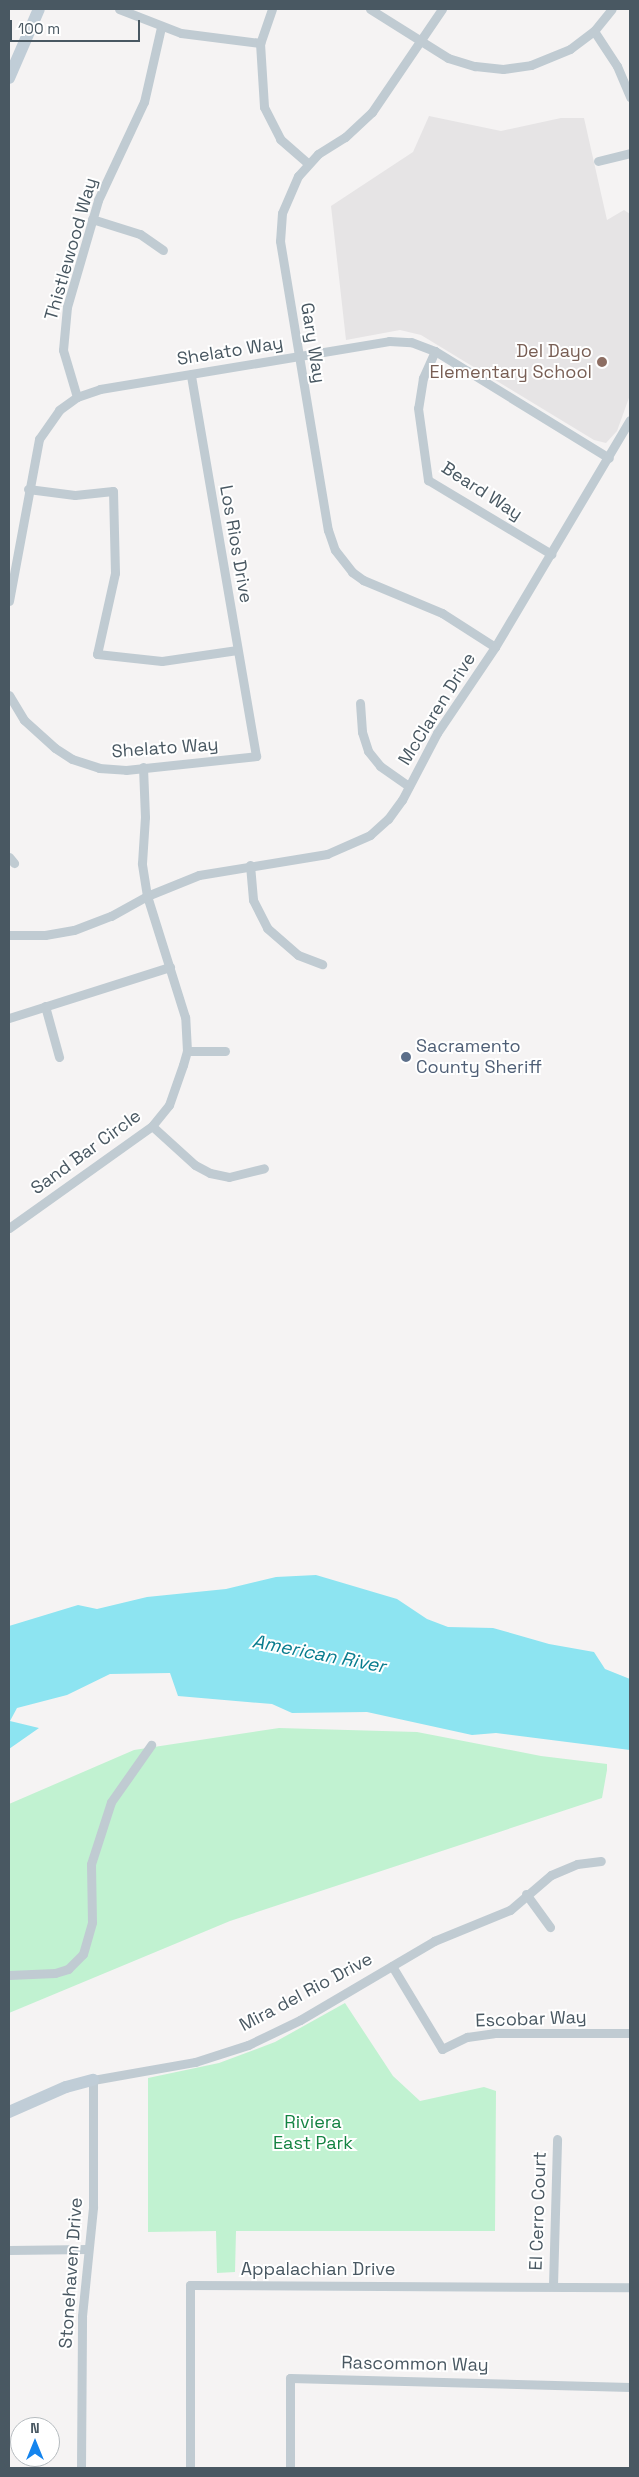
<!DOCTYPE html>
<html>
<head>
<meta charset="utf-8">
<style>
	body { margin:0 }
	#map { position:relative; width:639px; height:2477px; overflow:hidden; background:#f5f3f3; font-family:"Space Grotesk",sans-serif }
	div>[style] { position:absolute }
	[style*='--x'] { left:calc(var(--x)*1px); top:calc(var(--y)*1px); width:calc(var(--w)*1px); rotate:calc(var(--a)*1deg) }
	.education>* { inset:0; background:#e6e4e5 }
	.green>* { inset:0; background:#c1f2d1 }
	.water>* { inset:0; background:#8de4f1 }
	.street>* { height:9px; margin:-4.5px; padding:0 4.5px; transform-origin:4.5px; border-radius:4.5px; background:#c0cbd2 }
	.secondary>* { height:12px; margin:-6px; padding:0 6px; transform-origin:6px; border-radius:6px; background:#c0cdd7 }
	.dots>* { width:14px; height:14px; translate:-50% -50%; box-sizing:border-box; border:2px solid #fff; border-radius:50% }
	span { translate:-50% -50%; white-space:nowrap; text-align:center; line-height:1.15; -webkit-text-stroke:4px #fff; paint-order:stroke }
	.street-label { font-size:18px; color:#495862 }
	.education-label { font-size:18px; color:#785e54 }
	.right { translate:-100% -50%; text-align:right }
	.service-label { font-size:18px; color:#4e5e75 }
	.left { translate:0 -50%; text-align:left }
	.park-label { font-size:18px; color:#148342 }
	.water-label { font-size:19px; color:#097c8e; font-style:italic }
	.frame { position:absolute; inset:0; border:10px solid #495862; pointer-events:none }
	.north { position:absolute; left:10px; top:2417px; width:50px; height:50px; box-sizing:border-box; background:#fff; border:1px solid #b6bcc0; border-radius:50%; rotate:0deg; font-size:14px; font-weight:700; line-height:20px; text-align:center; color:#495862 }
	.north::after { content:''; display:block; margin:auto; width:18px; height:22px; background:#1484ee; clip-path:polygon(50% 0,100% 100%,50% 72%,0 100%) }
	.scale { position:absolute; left:10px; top:20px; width:130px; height:22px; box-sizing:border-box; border:2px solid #495862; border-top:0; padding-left:6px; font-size:15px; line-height:18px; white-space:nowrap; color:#495862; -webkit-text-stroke:4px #fff; paint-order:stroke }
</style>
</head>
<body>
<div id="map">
	<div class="education">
		<i style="clip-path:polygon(429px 116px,501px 131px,561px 118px,584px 118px,607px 220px,624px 210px,630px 214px,630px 395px,617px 431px,606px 443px,594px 440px,421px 335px,400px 330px,346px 340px,331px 206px,413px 152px)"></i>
	</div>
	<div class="green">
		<i style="clip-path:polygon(279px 1728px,417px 1732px,541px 1756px,607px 1764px,607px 1770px,602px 1798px,230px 1921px,9px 2013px,9px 1804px,134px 1750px)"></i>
		<i style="clip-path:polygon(345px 2003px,393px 2076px,420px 2101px,484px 2087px,496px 2091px,495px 2231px,236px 2231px,235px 2272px,217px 2273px,216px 2231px,148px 2232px,148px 2078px,219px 2063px,275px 2042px)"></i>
	</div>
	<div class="water">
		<i style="clip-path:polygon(316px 1575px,397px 1599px,427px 1619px,448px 1627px,493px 1628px,549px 1644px,594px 1652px,605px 1669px,630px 1679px,630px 1750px,496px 1733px,472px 1735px,367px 1712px,292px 1713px,272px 1704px,178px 1696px,170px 1673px,110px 1674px,67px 1695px,17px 1708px,10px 1721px,39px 1728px,9px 1749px,9px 1626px,78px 1605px,97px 1609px,147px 1597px,226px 1589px,276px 1577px)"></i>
	</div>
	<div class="street">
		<i style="--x:119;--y:9;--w:66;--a:21.2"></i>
		<i style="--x:181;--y:33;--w:80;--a:7.2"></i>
		<i style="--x:272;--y:9;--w:36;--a:109"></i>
		<i style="--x:260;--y:43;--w:64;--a:86.4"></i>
		<i style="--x:264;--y:107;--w:36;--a:63"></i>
		<i style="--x:280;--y:139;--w:37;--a:41"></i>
		<i style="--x:370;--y:9;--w:92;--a:32.1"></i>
		<i style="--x:448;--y:58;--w:28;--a:17"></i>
		<i style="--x:475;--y:66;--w:28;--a:6"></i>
		<i style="--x:503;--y:69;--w:28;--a:-8"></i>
		<i style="--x:531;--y:65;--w:42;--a:-22.3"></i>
		<i style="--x:570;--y:49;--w:30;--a:-37"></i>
		<i style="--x:594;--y:31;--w:28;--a:-51"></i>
		<i style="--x:442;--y:9;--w:125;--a:124.2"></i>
		<i style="--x:372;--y:112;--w:37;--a:137"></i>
		<i style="--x:345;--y:137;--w:32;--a:148"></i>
		<i style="--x:318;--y:154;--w:30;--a:132"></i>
		<i style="--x:298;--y:176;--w:40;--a:113.4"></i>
		<i style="--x:282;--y:213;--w:28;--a:94"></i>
		<i style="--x:280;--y:241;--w:293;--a:80.6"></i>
		<i style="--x:328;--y:530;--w:21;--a:71"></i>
		<i style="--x:335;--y:550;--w:28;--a:52"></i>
		<i style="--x:352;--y:572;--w:14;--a:36"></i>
		<i style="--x:363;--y:580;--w:86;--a:22.7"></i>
		<i style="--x:442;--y:613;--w:63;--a:32.7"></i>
		<i style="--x:594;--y:31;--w:42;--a:56.7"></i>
		<i style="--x:617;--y:66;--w:34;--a:67"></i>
		<i style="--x:598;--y:161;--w:33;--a:-14"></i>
		<i style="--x:92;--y:219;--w:50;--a:17.4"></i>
		<i style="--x:140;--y:234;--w:28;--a:35"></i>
		<i style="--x:435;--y:351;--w:30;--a:114"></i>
		<i style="--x:423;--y:378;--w:30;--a:99"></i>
		<i style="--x:418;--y:408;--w:73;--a:82.1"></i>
		<i style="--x:428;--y:480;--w:144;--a:31"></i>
		<i style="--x:77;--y:397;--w:49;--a:-106.6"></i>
		<i style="--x:63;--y:350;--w:43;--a:-84.7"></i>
		<i style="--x:67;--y:307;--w:111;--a:-73.8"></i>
		<i style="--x:98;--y:200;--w:108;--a:-64.9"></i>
		<i style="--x:144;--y:102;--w:77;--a:-77.2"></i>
		<i style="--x:28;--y:489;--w:47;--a:7.3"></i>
		<i style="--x:75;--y:495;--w:38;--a:-6"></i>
		<i style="--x:113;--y:491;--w:82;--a:88.6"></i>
		<i style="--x:115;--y:573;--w:83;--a:102.5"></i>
		<i style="--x:97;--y:654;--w:65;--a:6.1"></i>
		<i style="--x:162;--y:661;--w:76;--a:-8.3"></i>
		<i style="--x:9;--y:601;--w:165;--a:-79.5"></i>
		<i style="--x:39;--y:439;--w:35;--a:-55"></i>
		<i style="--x:59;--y:410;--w:22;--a:-36"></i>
		<i style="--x:77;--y:397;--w:24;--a:-19"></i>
		<i style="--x:100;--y:389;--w:293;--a:-9.4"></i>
		<i style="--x:389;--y:341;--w:22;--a:3"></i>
		<i style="--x:411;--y:342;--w:26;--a:21"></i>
		<i style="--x:435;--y:351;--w:204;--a:31.6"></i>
		<i style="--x:9;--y:695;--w:29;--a:59"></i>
		<i style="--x:24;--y:720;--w:42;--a:42.1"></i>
		<i style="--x:55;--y:748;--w:20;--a:33"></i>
		<i style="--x:72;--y:759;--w:28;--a:18"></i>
		<i style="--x:99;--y:768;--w:27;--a:4"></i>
		<i style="--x:126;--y:770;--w:131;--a:-6.1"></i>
		<i style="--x:256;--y:756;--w:387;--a:-99.7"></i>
		<i style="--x:360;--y:703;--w:29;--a:86"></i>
		<i style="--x:362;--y:732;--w:20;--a:72"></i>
		<i style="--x:368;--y:751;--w:19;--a:51"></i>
		<i style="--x:380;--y:766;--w:35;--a:35"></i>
		<i style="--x:9;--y:857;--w:8;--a:50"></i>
		<i style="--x:250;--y:865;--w:35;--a:85"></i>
		<i style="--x:253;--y:900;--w:31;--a:63"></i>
		<i style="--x:267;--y:928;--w:41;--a:41.1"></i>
		<i style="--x:298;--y:955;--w:26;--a:21"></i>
		<i style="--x:9;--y:935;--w:36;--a:0"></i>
		<i style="--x:45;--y:935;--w:29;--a:-10"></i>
		<i style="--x:74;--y:930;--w:40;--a:-21"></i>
		<i style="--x:111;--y:916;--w:41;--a:-29.1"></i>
		<i style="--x:147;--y:896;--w:56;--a:-22"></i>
		<i style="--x:199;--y:875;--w:130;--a:-9.3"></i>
		<i style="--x:327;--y:854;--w:47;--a:-23.8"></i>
		<i style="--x:370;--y:835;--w:24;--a:-42"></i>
		<i style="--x:388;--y:819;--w:24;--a:-54"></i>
		<i style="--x:402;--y:800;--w:76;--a:-62.4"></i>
		<i style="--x:437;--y:733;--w:104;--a:-56"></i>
		<i style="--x:495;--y:647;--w:264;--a:-59.3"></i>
		<i style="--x:45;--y:1006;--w:53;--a:74.6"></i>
		<i style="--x:9;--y:1018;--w:169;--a:-17.6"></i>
		<i style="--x:187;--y:1051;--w:38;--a:0"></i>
		<i style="--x:152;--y:1126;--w:58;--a:42.2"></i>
		<i style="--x:195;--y:1165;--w:17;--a:28"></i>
		<i style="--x:210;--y:1173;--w:19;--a:12"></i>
		<i style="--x:229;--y:1177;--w:36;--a:-14"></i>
		<i style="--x:9;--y:1228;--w:176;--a:-35.5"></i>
		<i style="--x:152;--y:1126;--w:27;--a:-51"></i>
		<i style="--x:169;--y:1105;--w:42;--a:-70.7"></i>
		<i style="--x:183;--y:1065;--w:15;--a:-74"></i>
		<i style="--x:187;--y:1051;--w:34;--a:-93"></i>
		<i style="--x:185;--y:1017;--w:127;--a:-107.4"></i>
		<i style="--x:147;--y:896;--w:33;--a:-99"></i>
		<i style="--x:142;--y:863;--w:46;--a:-86.3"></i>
		<i style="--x:145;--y:817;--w:50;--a:-92.3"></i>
		<i style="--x:526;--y:1894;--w:41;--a:54"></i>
		<i style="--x:392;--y:1966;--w:97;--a:58.9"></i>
		<i style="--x:442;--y:2049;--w:28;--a:-26"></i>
		<i style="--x:467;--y:2037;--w:27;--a:-8"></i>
		<i style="--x:494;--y:2033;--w:136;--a:0"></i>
		<i style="--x:9;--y:1975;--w:46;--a:-2.5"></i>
		<i style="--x:55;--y:1973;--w:14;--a:-17"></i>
		<i style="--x:68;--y:1969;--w:21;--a:-45"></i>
		<i style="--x:83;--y:1954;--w:33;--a:-74"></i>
		<i style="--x:92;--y:1922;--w:58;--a:-91"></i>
		<i style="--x:91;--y:1864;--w:65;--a:-72.1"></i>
		<i style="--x:111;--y:1802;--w:70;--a:-54.9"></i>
		<i style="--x:9;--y:2250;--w:79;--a:-0.7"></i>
		<i style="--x:553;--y:2285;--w:146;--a:-88.4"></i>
		<i style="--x:81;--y:2468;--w:152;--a:-89.6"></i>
		<i style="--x:82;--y:2316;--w:110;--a:-84.2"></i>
		<i style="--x:93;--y:2207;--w:127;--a:-90"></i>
		<i style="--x:93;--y:2080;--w:104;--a:-10"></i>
		<i style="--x:195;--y:2062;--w:56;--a:-17.8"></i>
		<i style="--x:248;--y:2045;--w:58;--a:-25.7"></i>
		<i style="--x:300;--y:2020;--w:156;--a:-30.5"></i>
		<i style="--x:434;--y:1941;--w:82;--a:-22.2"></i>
		<i style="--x:510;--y:1910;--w:54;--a:-40.5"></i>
		<i style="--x:551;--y:1875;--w:28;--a:-23"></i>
		<i style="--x:577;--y:1864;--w:24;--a:-7"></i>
		<i style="--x:190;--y:2468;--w:183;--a:-90"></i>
		<i style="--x:190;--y:2285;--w:440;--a:0.3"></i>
		<i style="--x:290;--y:2468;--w:90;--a:-90"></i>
		<i style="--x:290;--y:2378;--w:340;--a:1.5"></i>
	</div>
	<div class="secondary">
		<i style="--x:9;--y:78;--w:75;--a:-66.5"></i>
		<i style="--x:9;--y:2112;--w:62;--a:-23.7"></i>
		<i style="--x:66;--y:2087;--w:28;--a:-15"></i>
	</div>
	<div class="dots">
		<i style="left:602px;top:362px;background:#8d6e63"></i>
		<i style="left:406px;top:1057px;background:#5c6f8a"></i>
	</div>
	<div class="street-label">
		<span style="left:71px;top:249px;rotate:-74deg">Thistlewood Way</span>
		<span style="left:313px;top:343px;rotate:81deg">Gary Way</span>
		<span style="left:230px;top:351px;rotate:-9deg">Shelato Way</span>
		<span style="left:482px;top:491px;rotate:33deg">Beard Way</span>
		<span style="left:236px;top:544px;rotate:80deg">Los Rios Drive</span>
		<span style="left:437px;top:709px;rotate:-58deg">McClaren Drive</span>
		<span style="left:165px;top:748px;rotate:-4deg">Shelato Way</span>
		<span style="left:86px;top:1152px;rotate:-36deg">Sand Bar Circle</span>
		<span style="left:306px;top:1992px;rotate:-28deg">Mira del Rio Drive</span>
		<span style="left:531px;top:2019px;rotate:-2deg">Escobar Way</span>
		<span style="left:538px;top:2211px;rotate:-88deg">El Cerro Court</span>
		<span style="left:318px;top:2269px">Appalachian Drive</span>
		<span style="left:71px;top:2273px;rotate:-86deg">Stonehaven Drive</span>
		<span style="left:415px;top:2364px;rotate:1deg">Rascommon Way</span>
	</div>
	<div class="education-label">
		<span class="right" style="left:592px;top:362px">Del Dayo<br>Elementary School</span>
	</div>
	<div class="service-label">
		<span class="left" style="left:416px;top:1057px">Sacramento<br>County Sheriff</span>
	</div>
	<div class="park-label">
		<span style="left:313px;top:2133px">Riviera<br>East Park</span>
	</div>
	<div class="water-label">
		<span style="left:319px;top:1654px;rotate:11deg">American River</span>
	</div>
	<div class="frame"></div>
	<div class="north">N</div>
	<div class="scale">100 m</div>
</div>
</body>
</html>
